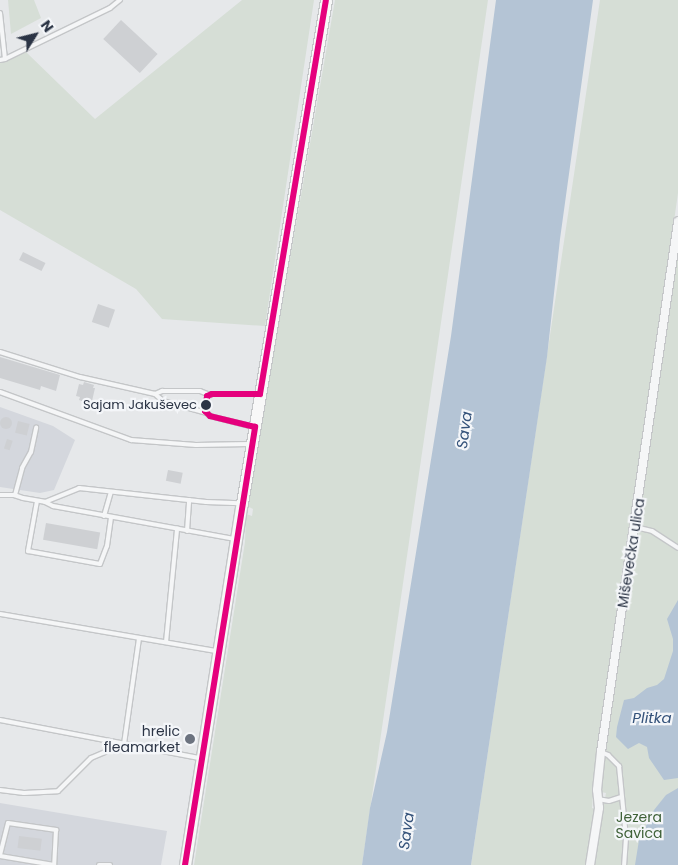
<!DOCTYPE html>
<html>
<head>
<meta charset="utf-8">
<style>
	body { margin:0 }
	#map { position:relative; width:678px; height:865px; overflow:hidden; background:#e6e8ea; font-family:Poppins,sans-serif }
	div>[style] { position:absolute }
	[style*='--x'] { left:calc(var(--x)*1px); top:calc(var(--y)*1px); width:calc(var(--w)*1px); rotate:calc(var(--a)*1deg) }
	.built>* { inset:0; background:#d4d7dd }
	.green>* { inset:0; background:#d6ded6 }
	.water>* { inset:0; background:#b4c4d5 }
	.building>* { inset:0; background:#ced0d3; transform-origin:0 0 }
	.round { border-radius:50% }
	.roads { filter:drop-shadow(1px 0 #c4c6c8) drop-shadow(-1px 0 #c4c6c8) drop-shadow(0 1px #c4c6c8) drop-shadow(0 -1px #c4c6c8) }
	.lane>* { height:4px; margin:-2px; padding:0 2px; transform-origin:2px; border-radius:2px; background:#f5f6f7 }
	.street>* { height:8px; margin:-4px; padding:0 4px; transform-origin:4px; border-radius:4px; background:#f5f6f7 }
	.secondary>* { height:11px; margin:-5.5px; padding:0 5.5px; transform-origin:5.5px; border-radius:5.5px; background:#f8f8f8 }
	.bus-1>* { height:6px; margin:-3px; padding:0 3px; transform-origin:3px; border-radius:3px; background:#e5007d }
	.dots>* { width:14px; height:14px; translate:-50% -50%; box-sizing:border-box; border:2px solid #f4f6f9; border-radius:50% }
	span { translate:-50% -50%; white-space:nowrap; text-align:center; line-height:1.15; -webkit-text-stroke:4.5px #f4f6f9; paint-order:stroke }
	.bus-label { font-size:13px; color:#2b3445 }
	.right { translate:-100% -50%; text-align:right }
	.street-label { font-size:14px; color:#2b3445 }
	.poi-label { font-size:14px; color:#2b3445 }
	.park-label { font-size:14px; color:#3f6138 }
	.water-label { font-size:15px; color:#34527a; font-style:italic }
	.north { position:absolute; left:10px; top:10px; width:50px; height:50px; -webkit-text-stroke:4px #f4f6f9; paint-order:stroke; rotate:54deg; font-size:14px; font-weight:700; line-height:20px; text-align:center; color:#2b3445 }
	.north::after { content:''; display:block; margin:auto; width:18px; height:22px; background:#2b3445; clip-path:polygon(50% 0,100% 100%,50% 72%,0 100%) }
</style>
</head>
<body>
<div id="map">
	<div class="built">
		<i style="clip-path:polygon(0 407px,53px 426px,75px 440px,54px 490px,40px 493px,0 487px)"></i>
		<i style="clip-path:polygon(0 803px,167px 831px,161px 865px,0 865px)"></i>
	</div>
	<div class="green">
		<i style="clip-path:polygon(8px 0,34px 0,41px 18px,11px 34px)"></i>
		<i style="clip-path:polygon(242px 0,314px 0,265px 326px,162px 319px,136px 289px,0 210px,0 57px,26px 52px,95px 119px)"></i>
		<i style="clip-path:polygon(335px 0,488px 0,362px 865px,194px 865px,245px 542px,246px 514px,252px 516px,253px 509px,247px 506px)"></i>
		<i style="clip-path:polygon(600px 0,678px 0,678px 193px,610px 673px,596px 758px,592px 808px,595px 809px,586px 865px,471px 865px)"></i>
		<i style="clip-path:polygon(678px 252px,678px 865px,593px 865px,606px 793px,601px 792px,603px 761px)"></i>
	</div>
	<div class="water">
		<i style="clip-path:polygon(496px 0,593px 0,560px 239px,547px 357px,471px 865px,362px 865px,370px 808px,387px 732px,451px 336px)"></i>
		<i style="clip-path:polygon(678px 600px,678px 778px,664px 780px,649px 758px,647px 747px,639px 743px,628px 749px,616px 737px,617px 727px,624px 700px,634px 698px,647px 688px,657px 685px,664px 679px,673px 651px,673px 639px,667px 619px)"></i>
		<i style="clip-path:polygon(678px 788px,678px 865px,635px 865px,639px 840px,654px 810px,666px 795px)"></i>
	</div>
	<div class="building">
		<i style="left:121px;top:20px;width:50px;height:26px;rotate:43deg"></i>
		<i style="left:23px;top:252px;width:25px;height:9px;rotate:26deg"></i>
		<i style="left:98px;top:304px;width:18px;height:19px;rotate:19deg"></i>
		<i style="clip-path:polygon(0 357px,60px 375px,56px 391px,41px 386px,40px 390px,0 378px)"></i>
		<i style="clip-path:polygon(84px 382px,94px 385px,93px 388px,95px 388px,92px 401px,89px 400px,88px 403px,79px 400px,80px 397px,76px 396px,79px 384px,83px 385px)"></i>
		<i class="round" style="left:0;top:417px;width:12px;height:12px"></i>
		<i style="left:18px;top:421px;width:12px;height:12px;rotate:14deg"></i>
		<i style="left:7px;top:439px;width:6px;height:10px;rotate:18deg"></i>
		<i style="left:168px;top:470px;width:15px;height:11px;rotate:11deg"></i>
		<i style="left:46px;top:523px;width:55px;height:17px;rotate:10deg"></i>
		<i style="left:19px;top:836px;width:23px;height:12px;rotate:7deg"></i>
	</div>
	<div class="roads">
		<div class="lane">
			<i style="--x:0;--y:13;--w:46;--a:83.8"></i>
			<i style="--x:0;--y:60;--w:5;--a:-11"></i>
			<i style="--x:5;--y:59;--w:117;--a:-25.9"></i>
			<i style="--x:110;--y:8;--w:13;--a:-39"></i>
			<i style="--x:0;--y:352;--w:84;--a:17.4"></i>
			<i style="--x:80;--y:377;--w:77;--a:12.8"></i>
			<i style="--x:0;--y:392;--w:140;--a:20.1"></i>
			<i style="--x:131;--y:440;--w:65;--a:4.4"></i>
			<i style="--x:196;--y:445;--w:53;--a:-1.1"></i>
			<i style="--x:207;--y:413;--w:46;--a:-164.7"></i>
			<i style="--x:163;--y:401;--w:11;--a:-139"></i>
			<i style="--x:155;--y:394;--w:8;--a:-23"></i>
			<i style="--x:162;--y:391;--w:38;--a:0"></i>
			<i style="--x:200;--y:391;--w:11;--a:22"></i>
			<i style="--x:254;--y:427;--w:45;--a:-166"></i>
			<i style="--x:210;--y:416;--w:7;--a:-135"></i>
			<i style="--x:205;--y:411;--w:15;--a:-82"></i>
			<i style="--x:207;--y:396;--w:5;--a:-22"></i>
			<i style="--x:212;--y:394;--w:46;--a:0"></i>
			<i style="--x:0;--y:495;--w:14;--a:0"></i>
			<i style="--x:14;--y:495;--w:9;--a:18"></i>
			<i style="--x:23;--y:498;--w:22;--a:10"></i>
			<i style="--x:45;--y:502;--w:37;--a:-22"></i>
			<i style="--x:79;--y:488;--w:128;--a:6.3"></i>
			<i style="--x:206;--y:502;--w:34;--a:2"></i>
			<i style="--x:15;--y:495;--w:28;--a:-75"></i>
			<i style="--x:22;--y:468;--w:18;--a:-61"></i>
			<i style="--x:31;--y:452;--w:25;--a:-78"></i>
			<i style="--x:37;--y:501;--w:51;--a:100.2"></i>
			<i style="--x:28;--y:551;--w:73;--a:10.2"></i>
			<i style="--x:100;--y:564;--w:19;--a:-69"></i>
			<i style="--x:107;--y:546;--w:29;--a:-82"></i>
			<i style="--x:45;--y:502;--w:9;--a:27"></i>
			<i style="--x:53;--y:506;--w:184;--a:10.3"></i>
			<i style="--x:104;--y:516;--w:25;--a:-74"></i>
			<i style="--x:635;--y:527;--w:17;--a:13"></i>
			<i style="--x:652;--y:531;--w:31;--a:33"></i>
			<i style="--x:187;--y:531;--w:31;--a:-86"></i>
			<i style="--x:0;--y:614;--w:220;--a:9.7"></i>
			<i style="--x:166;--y:642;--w:114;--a:-84.4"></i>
			<i style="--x:0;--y:720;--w:204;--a:10.8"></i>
			<i style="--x:601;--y:752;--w:8;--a:23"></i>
			<i style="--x:608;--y:755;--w:16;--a:45"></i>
			<i style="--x:619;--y:766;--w:72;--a:84.4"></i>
			<i style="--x:626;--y:838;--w:27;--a:94"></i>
			<i style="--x:0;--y:790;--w:24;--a:7"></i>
			<i style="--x:24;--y:793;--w:34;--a:-3"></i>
			<i style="--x:58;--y:791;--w:47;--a:-45"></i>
			<i style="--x:91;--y:758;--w:36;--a:-23"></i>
			<i style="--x:124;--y:744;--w:107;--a:-81.9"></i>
			<i style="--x:598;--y:799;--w:11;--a:10"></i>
			<i style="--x:609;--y:801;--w:13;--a:-18"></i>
			<i style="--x:0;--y:855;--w:33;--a:-76"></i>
			<i style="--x:8;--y:823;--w:49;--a:8.3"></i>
			<i style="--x:56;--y:830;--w:35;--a:93"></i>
			<i style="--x:0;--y:856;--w:55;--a:9.5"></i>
			<i style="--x:99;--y:865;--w:11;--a:0"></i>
		</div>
		<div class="street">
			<i style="--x:590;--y:865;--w:58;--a:-81"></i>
			<i style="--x:599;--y:808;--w:18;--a:-96"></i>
			<i style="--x:597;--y:790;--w:38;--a:-84"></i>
			<i style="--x:601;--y:752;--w:536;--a:-81.73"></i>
		</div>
		<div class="secondary">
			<i style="--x:185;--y:865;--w:366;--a:-81.1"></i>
			<i style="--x:242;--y:503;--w:510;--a:-80.52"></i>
		</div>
	</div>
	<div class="bus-1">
		<i style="--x:185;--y:865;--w:444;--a:-80.9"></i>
		<i style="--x:255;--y:427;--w:46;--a:-166.3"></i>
		<i style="--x:210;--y:416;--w:7;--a:-135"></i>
		<i style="--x:205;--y:411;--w:15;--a:-82"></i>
		<i style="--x:207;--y:396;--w:5;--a:-22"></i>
		<i style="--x:212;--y:394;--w:48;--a:0"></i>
		<i style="--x:260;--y:394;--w:399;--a:-80.5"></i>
	</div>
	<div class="dots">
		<i style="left:206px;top:405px;background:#2b3445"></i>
		<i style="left:190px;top:739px;background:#6c737f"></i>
	</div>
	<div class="bus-label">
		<span class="right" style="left:197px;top:405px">Sajam Jakuševec</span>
	</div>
	<div class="street-label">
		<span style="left:631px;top:553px;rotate:-81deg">Miševečka ulica</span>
	</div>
	<div class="poi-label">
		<span class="right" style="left:180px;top:739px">hrelic<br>fleamarket</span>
	</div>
	<div class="park-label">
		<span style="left:639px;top:825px">Jezera<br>Savica</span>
	</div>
	<div class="water-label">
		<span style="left:464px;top:430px;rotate:-82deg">Sava</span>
		<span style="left:652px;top:718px">Plitka</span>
		<span style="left:406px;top:831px;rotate:-82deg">Sava</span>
	</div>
	<div class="north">N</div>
</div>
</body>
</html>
